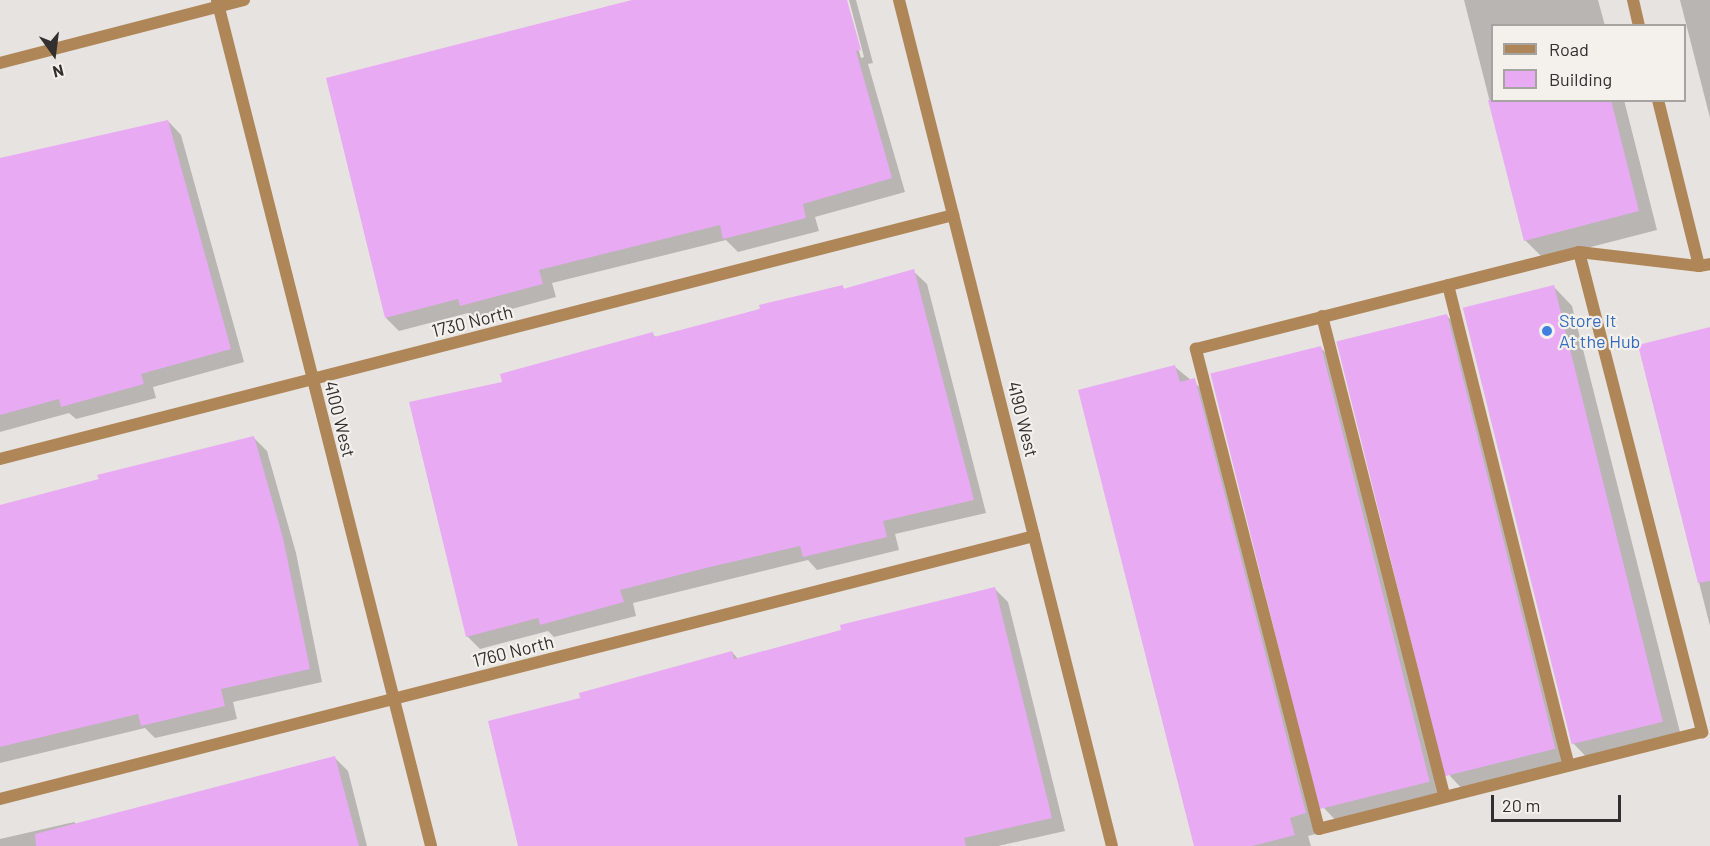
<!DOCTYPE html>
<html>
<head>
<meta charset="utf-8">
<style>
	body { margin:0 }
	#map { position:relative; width:1710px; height:846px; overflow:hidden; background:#e7e3e0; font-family:Barlow,sans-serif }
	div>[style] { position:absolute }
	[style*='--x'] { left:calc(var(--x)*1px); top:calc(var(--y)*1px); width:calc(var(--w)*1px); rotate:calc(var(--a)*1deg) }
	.shadow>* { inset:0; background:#0003 }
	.building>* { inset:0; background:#e8aaf2; transform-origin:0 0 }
	.service>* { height:12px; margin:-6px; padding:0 6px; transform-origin:6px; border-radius:6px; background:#af8658 }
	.minor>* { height:12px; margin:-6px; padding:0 6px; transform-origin:6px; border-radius:6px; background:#af8658 }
	.dots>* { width:16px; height:16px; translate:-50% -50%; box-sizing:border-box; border:3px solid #f4f1ed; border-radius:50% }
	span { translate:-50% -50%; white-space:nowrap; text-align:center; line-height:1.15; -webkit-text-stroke:4.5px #f4f1ed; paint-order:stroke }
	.street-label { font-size:18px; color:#31302e }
	.shop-label { font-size:18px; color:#366cbe }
	.left { translate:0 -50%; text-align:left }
	.legend { position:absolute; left:1491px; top:24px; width:195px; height:78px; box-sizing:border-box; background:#f4f1ed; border:2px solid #a6a4a1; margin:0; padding:8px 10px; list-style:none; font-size:18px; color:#31302e }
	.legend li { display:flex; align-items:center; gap:12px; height:30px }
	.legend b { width:30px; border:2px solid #a6a4a1 }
	.north { position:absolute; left:24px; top:24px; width:60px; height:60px; -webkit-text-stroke:4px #f4f1ed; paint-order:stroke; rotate:166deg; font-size:16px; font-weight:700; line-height:24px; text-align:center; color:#31302e }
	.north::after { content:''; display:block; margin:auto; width:21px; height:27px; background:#31302e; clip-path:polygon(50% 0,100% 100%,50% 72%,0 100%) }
	.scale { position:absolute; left:1491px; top:795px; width:130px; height:27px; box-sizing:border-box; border:3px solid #31302e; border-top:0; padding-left:8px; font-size:18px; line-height:21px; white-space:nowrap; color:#31302e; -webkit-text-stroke:4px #f4f1ed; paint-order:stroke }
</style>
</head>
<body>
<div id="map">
	<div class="shadow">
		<i style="clip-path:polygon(638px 0,845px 0,861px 58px,864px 57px,849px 0,856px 0,873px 63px,868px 64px,905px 192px,815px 217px,819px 231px,738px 252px,726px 240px,552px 283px,556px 297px,474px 319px,468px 313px,399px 331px,386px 318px)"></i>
		<i style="clip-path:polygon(1464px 0,1598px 0,1605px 26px,1492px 26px,1492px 100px,1624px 100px,1657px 230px,1544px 259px,1525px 240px)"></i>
		<i style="clip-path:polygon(1680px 0,1710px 0,1710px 118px)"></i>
		<i style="clip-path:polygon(168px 121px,181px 135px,244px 362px,153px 387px,156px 398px,76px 419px,69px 413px,0 432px,0 165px)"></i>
		<i style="clip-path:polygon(913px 271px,927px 284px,986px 513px,895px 534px,899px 550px,817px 570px,808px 560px,633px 603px,636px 616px,554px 637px,548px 631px,480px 649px,467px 636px,503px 383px,652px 334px,657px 338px,842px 286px,845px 290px)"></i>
		<i style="clip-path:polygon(1554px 287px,1572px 306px,1682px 740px,1592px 763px,1574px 744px)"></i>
		<i style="clip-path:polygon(1446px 315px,1465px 334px,1574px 768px,1468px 795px,1450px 776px)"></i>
		<i style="clip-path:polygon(1710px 328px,1710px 626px,1639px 346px)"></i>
		<i style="clip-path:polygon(1321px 348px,1339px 366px,1450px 799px,1342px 827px,1324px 808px)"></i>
		<i style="clip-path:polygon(1175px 367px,1213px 398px,1324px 832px,1308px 836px,1311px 846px,1195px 846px)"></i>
		<i style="clip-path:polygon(254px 438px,267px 451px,296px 553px,322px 682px,233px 702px,237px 719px,155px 738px,145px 728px,0 763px,0 506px)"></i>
		<i style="clip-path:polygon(994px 588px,1008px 602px,1065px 831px,998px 846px,523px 846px,582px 699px,732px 652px,738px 659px)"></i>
		<i style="clip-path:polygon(334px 757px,348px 771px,367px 846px,0 846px,0 839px,74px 822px,77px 825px)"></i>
	</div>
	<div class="building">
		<i style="clip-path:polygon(632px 0,847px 0,861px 50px,856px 51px,892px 178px,803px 204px,806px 218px,723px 239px,720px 225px,539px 270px,543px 284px,460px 306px,458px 299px,385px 318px,326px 78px)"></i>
		<i style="clip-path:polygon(1488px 100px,1611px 100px,1639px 211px,1524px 241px)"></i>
		<i style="clip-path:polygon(168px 120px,231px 349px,141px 374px,144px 384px,61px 407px,59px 399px,0 415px,0 158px)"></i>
		<i style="clip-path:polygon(914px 269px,974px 500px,883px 521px,887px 537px,803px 557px,800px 546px,710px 567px,620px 590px,624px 602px,540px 625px,538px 618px,466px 637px,409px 402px,502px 382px,500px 374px,653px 332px,654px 337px,760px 309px,759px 305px,843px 285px,843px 289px)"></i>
		<i style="left:1554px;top:285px;width:450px;height:94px;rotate:76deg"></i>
		<i style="left:1447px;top:314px;width:448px;height:114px;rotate:76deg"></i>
		<i style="clip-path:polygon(1710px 327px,1710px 581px,1698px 583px,1638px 345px)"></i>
		<i style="left:1321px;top:346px;width:449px;height:114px;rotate:76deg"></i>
		<i style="clip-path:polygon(1175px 365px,1180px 382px,1195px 378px,1306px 813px,1290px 818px,1295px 835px,1252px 846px,1194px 846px,1078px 390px)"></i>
		<i style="clip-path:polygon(254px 436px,283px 538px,310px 669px,221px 689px,225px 706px,141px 726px,138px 714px,0 747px,0 505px,99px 479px,97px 475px)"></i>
		<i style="clip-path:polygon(995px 587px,1052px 818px,964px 838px,966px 846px,518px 846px,488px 721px,580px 698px,579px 693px,732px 651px,734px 659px,841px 630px,840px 625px)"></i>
		<i style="clip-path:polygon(335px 756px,359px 846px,36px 846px,35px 834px)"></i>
	</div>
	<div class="service">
		<i style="--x:1633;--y:0;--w:27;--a:77"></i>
		<i style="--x:1658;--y:100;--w:171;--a:76.1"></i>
		<i style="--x:1579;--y:252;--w:496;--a:75.6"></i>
		<i style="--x:1702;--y:732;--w:395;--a:165.8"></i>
		<i style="--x:1319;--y:829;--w:496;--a:-104.4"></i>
		<i style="--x:1196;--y:349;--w:395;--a:-14.2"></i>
		<i style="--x:1579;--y:252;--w:121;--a:6.7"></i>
		<i style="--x:1699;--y:266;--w:11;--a:-10"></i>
		<i style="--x:1448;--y:285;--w:495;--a:75.9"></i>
		<i style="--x:1322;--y:316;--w:496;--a:75.7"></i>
	</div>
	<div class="minor">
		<i style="--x:217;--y:0;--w:873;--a:75.8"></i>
		<i style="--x:899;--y:0;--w:872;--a:75.87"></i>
		<i style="--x:0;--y:63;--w:252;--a:-14.5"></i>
		<i style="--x:0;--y:459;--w:984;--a:-14.36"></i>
		<i style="--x:0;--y:799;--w:1067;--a:-14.27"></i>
	</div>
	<div class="dots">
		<i style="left:1547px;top:331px;background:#3f7fe0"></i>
	</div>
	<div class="street-label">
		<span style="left:472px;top:321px;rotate:-14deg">1730 North</span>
		<span style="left:340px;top:419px;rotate:76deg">4100 West</span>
		<span style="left:1023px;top:419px;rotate:76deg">4190 West</span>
		<span style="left:513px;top:651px;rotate:-14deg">1760 North</span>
	</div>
	<div class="shop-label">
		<span class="left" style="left:1559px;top:331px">Store It<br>At the Hub</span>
	</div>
	<ul class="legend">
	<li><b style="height:8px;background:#af8658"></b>Road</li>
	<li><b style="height:16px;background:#e8aaf2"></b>Building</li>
	</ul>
	<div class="north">N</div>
	<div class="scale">20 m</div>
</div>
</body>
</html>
